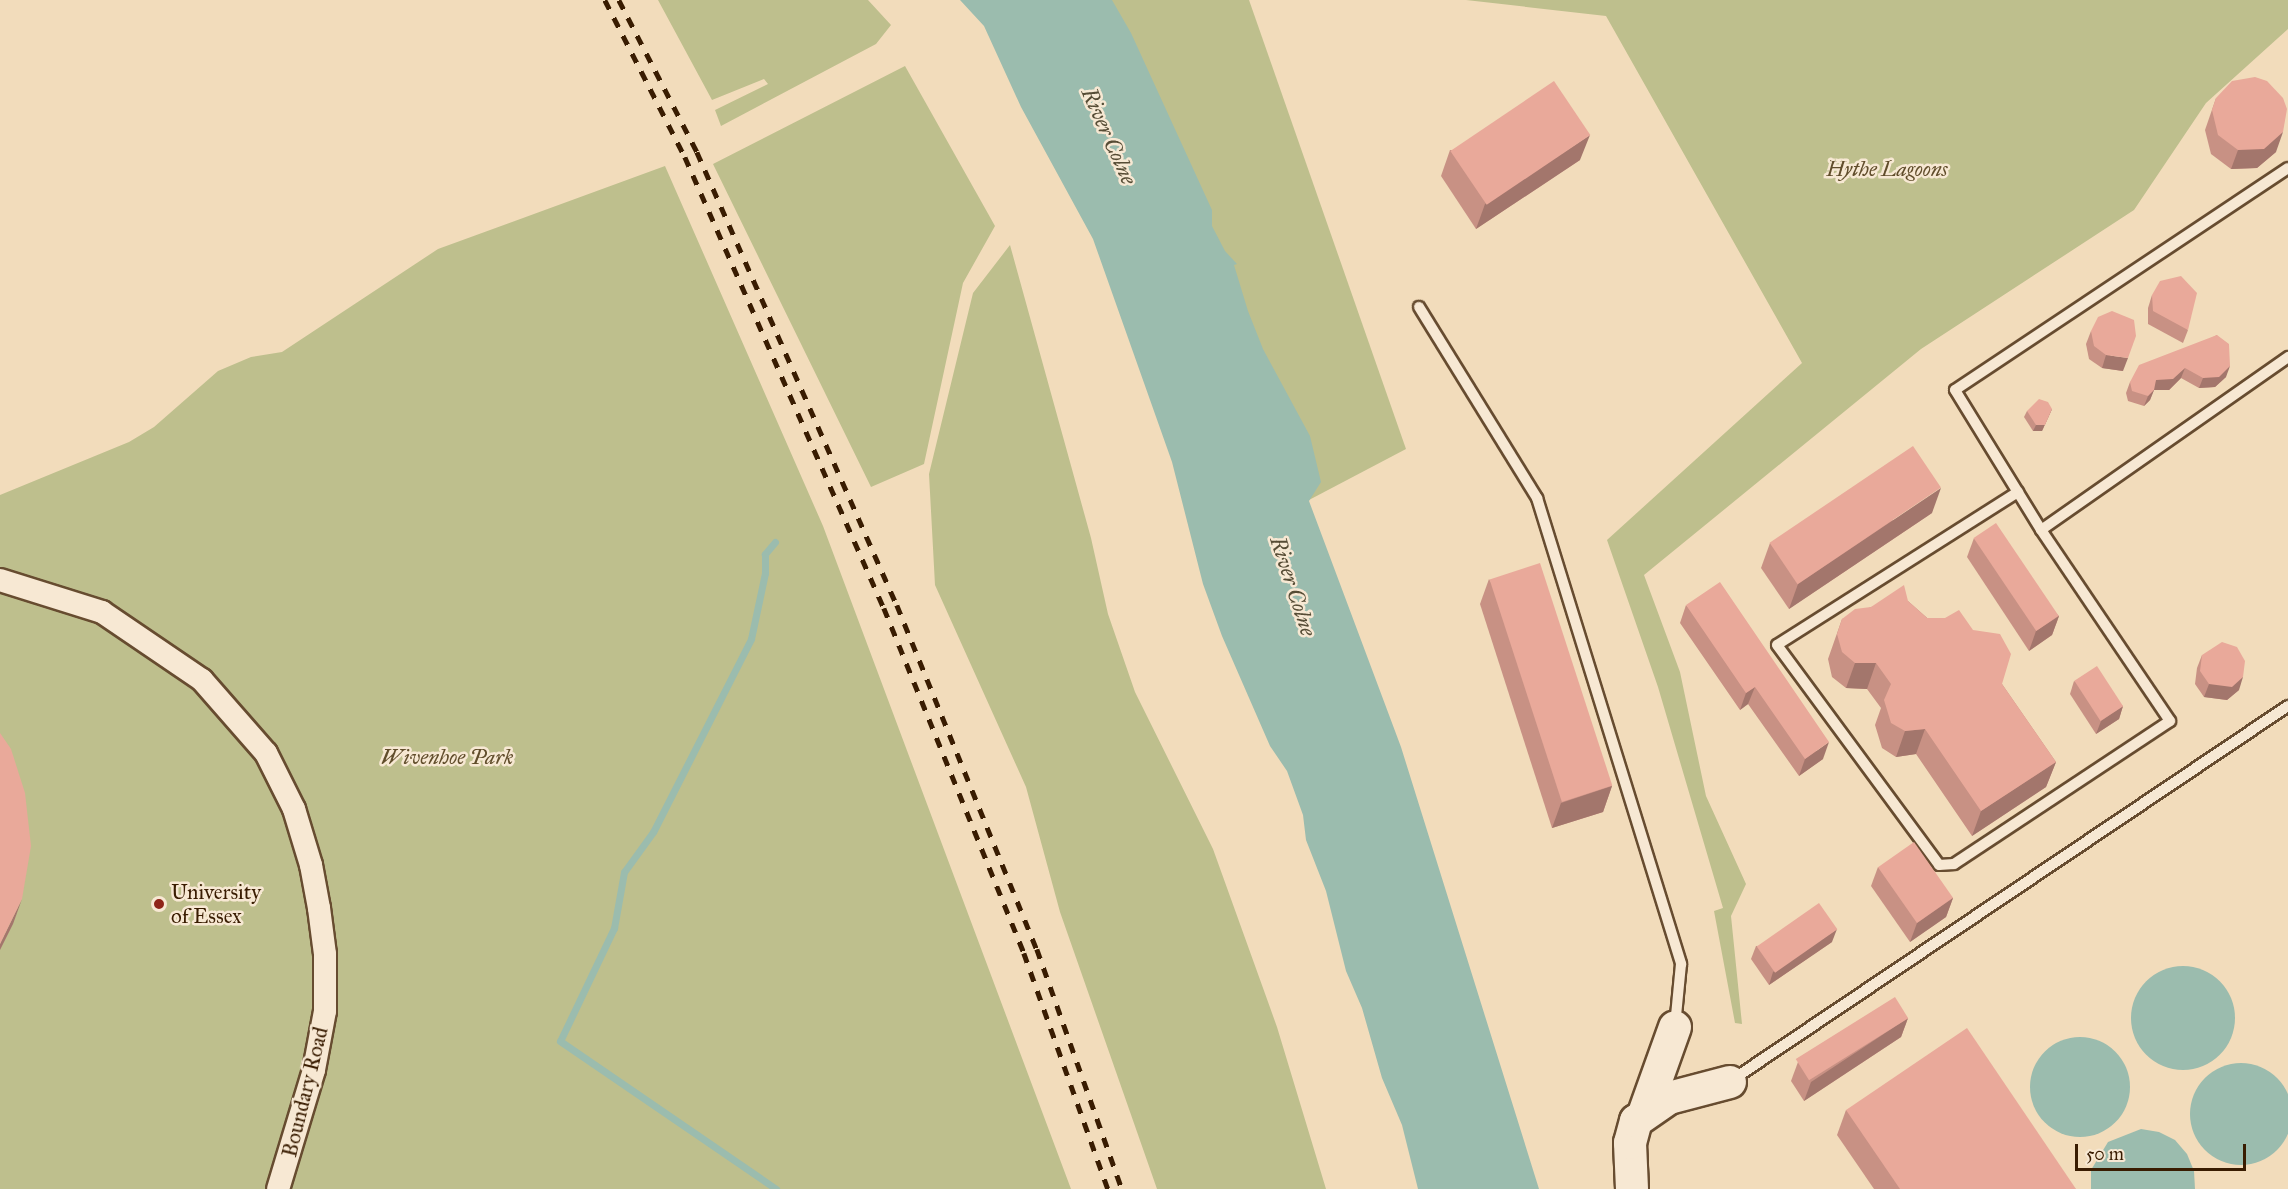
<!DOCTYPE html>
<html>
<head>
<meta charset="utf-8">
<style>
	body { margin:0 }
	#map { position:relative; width:2288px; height:1189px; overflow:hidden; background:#f2dcbb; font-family:"IM FELL Great Primer",serif }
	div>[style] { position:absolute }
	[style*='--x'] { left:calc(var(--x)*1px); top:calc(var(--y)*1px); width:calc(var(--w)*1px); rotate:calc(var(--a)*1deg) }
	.green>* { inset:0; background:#bebf8d }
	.water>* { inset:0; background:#9bbcae }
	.round { border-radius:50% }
	.stream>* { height:7px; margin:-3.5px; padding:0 3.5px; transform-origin:3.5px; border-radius:3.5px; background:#9bbcae }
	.roads { filter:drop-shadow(2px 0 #674c30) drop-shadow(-2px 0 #674c30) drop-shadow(0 2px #674c30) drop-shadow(0 -2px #674c30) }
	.lane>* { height:10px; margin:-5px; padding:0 5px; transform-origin:5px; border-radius:5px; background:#f7e8d3 }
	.street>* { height:22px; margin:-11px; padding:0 11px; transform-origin:11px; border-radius:11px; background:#f7e8d3 }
	.secondary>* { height:32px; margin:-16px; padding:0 16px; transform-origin:16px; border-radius:16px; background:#f7e8d3 }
	.rail>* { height:4.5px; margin-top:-2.25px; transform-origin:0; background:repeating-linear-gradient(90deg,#391c01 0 10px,transparent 0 20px) }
	.wall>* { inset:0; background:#c89184 }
	.shaded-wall>* { inset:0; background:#a3766c }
	.building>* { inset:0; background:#e9a99a; transform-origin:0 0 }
	.dots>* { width:16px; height:16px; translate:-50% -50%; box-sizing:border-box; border:3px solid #f7e8d3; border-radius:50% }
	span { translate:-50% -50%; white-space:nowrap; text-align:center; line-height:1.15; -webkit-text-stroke:5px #f7e8d3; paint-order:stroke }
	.park-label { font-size:21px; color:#614d2b; font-style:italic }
	.poi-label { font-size:21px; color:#391c01 }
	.left { translate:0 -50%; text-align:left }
	.street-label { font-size:21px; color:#391c01 }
	.water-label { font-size:22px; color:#564c35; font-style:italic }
	.scale { position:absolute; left:2075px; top:1144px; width:171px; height:27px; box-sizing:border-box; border:3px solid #391c01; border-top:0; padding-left:8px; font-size:18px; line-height:21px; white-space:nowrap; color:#391c01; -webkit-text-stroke:4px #f7e8d3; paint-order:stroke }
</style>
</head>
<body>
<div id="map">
	<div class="green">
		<i style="clip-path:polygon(658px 0,868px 0,891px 25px,876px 44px,721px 126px,715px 110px,768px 84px,764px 79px,712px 100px)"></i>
		<i style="clip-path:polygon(1056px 0,1249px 0,1406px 449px,1309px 500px)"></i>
		<i style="clip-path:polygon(1466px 0,2288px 0,2288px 29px,2206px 103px,2134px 210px,1921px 349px,1644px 575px,1680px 672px,1706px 796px,1746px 884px,1731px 916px,1742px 1024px,1735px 1023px,1714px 911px,1723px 908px,1658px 687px,1607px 540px,1802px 363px,1606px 16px)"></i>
		<i style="clip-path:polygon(905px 66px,995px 226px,963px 283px,924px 464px,871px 487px,713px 164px)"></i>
		<i style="clip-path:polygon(665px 166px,823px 526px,1071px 1189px,0 1189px,0 495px,129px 442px,154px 427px,218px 371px,251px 357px,282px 352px,438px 249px)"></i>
		<i style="clip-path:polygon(1010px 245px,1091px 538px,1108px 614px,1135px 692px,1213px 849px,1277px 1027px,1326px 1189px,1157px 1189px,1060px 912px,1026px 787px,935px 585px,929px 474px,973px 293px)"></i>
	</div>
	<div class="water">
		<i style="clip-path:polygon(960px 0,1112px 0,1131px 33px,1212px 210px,1212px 226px,1225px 251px,1237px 264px,1234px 265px,1248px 311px,1263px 349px,1310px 436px,1321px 482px,1309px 501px,1401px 747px,1539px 1189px,1418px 1189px,1402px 1125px,1382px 1078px,1362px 1008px,1346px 971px,1326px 891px,1306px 840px,1303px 815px,1287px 771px,1270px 746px,1222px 636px,1203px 584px,1172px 462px,1093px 239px,1021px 107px,984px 26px)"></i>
		<i class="round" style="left:2131px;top:966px;width:104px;height:104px"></i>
		<i class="round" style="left:2030px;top:1037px;width:100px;height:100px"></i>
		<i class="round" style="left:2190px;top:1063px;width:102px;height:102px"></i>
		<i style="clip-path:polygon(2141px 1129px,2159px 1132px,2175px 1140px,2187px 1154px,2194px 1171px,2195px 1189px,2091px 1189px,2091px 1170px,2108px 1142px)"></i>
	</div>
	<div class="stream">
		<i style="--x:775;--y:542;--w:16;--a:130"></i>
		<i style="--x:765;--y:554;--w:19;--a:90"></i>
		<i style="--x:765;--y:573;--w:67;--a:102"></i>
		<i style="--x:751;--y:639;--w:216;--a:116.9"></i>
		<i style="--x:653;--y:832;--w:49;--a:125.9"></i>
		<i style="--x:624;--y:872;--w:57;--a:100.1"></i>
		<i style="--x:614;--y:928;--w:125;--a:115.5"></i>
		<i style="--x:560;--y:1041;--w:262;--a:34.4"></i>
	</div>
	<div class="roads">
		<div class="lane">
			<i style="--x:2288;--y:168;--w:400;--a:146.3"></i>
			<i style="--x:1955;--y:390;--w:164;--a:58.4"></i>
			<i style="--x:2041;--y:530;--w:302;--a:-35"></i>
			<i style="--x:1419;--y:307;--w:225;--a:58.3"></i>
			<i style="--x:1537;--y:498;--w:488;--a:72.8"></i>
			<i style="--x:1681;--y:964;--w:62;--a:95.5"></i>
			<i style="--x:2018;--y:492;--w:285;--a:147.6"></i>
			<i style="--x:1777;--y:645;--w:273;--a:53.6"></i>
			<i style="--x:1939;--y:865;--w:15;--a:-4"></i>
			<i style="--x:1954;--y:864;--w:259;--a:-33.5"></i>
			<i style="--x:2170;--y:721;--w:230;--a:-124"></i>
			<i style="--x:1732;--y:1080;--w:670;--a:-33.93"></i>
		</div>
		<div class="street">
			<i style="--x:0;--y:580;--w:107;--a:17.4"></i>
			<i style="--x:102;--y:612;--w:121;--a:34.2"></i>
			<i style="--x:202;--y:680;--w:97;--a:48.8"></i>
			<i style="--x:266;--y:753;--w:63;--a:63.4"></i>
			<i style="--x:294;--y:809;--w:59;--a:73.1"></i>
			<i style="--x:311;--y:865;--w:44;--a:79.5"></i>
			<i style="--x:319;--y:908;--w:46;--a:82.6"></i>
			<i style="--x:325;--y:954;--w:57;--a:90"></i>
			<i style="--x:325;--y:1011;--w:60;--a:100.6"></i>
			<i style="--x:314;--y:1070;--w:124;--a:106.8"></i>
		</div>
		<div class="secondary">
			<i style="--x:1645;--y:1111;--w:89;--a:-70.3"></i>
			<i style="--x:1632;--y:1189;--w:46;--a:-92.5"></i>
			<i style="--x:1630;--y:1143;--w:23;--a:-75"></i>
			<i style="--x:1636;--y:1121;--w:40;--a:-34.9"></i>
			<i style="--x:1669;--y:1098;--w:63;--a:-14.7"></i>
		</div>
	</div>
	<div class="rail">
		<i style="--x:605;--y:0;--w:176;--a:63"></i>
		<i style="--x:685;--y:157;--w:493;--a:66.2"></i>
		<i style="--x:884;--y:608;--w:372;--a:67.9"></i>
		<i style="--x:1024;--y:953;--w:251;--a:70.4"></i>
		<i style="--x:619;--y:0;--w:171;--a:62.8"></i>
		<i style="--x:697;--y:152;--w:495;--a:66.2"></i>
		<i style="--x:897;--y:605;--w:371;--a:67.9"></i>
		<i style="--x:1037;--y:949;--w:255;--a:70.5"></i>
	</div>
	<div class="wall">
		<i style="clip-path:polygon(2216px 98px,2276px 152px,2257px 168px,2231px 169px,2211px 154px,2205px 130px)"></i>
		<i style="clip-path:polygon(1450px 150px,1580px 160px,1476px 229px,1441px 176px)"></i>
		<i style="clip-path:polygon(2152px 295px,2188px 330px,2183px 343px,2148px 324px,2148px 308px)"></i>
		<i style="clip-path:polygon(2091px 331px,2123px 371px,2102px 368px,2089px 359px,2086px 344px)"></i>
		<i style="clip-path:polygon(2217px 335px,2226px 377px,2215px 387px,2199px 388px,2181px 378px,2169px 390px,2154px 390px,2150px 400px,2144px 406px,2128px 401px,2126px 393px,2130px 382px)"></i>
		<i style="clip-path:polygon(2052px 409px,2042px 431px,2033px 431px,2024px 417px,2027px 411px)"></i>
		<i style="clip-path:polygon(1932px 513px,1789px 609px,1761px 568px,1770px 543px)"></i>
		<i style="clip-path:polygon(1974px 538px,2059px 616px,2052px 635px,2029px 651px,1967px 557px)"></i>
		<i style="clip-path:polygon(1489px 579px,1612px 786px,1603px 812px,1552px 828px,1480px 604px)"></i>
		<i style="clip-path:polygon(1908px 601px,2002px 684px,2056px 762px,2046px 787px,1972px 836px,1916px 754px,1896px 757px,1882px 748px,1875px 725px,1881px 708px,1867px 689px,1846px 688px,1832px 677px,1828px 659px,1842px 619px,1871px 607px)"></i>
		<i style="clip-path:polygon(1686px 605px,1823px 759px,1799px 776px,1748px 704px,1740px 710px,1680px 623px)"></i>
		<i style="clip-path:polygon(2202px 655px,2239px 690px,2227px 700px,2204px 697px,2195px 684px,2197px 668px)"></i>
		<i style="clip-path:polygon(2074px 681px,2123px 706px,2119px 719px,2096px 734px,2070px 694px)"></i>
		<i style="clip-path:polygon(1878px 867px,1953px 898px,1946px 917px,1910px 942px,1871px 886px)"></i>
		<i style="clip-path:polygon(1832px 942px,1769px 985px,1751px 959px,1756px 946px)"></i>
		<i style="clip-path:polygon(1908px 1018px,1901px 1037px,1804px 1101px,1791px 1081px,1798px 1062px)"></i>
		<i style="clip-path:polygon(1846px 1110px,2076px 1189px,1874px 1189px,1837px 1135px)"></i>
	</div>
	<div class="shaded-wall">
		<i style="clip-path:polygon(2283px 132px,2276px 152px,2257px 168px,2231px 169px,2238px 150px)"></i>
		<i style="clip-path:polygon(1590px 135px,1580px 160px,1476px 229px,1485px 204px)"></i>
		<i style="clip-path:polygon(2106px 355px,2128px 358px,2123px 371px,2102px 368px)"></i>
		<i style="clip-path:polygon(2230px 366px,2226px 377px,2215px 387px,2199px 388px,2203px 378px)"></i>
		<i style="clip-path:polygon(2185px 368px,2181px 378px,2169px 390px,2154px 390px,2150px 400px,2144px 406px,2148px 396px,2156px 380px)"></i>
		<i style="clip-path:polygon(2052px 409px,2042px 431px,2033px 431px,2036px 425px)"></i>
		<i style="clip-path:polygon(1941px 488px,1932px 513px,1789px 609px,1798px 584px)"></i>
		<i style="clip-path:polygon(2059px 616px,2052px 635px,2029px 651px,2036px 631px)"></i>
		<i style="clip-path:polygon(1855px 663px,1876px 663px,1867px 689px,1846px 688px)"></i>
		<i style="clip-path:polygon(2243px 677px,2239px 690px,2227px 700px,2204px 697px,2209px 684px)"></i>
		<i style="clip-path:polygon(1755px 687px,1748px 704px,1740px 710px,1746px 693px)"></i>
		<i style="clip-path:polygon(2123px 706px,2119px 719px,2096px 734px,2101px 721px)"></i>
		<i style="clip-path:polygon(1925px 729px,1916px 754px,1896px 757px,1905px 731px)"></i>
		<i style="clip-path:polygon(1829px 742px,1823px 759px,1799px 776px,1805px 759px)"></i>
		<i style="clip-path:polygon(2056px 762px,2046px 787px,1972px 836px,1981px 811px)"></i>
		<i style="clip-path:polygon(1612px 786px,1603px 812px,1552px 828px,1561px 803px)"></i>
		<i style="clip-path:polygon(1953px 898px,1946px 917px,1910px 942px,1917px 923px)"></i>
		<i style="clip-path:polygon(22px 899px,13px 924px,0 950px,0 944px)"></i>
		<i style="clip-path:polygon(1837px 929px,1832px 942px,1769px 985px,1773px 972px)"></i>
		<i style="clip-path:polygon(1908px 1018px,1901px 1037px,1804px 1101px,1811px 1082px)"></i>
	</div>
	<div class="building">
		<i style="clip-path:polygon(2255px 77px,2267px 81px,2283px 98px,2287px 109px,2283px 132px,2264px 149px,2238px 150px,2218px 135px,2212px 110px,2216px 98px,2232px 81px)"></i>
		<i style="left:1554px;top:81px;width:65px;height:125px;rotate:56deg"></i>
		<i style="clip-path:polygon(2181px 276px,2197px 293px,2188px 330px,2153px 311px,2152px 295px,2160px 281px)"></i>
		<i style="clip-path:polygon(2112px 311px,2134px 320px,2136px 336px,2128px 358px,2106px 355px,2094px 346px,2091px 331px,2098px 317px)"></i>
		<i style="clip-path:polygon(2217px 335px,2229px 344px,2230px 366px,2219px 377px,2203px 378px,2185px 368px,2173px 379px,2156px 380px,2154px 390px,2148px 396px,2132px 391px,2130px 382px,2139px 365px)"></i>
		<i style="clip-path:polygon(2039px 399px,2048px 402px,2052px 409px,2045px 425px,2036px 425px,2027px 411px)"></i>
		<i style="left:1913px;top:446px;width:50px;height:173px;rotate:56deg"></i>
		<i style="left:1996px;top:523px;width:112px;height:27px;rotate:56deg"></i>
		<i style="left:1540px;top:563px;width:234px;height:53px;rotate:72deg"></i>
		<i style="clip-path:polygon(1720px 582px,1829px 742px,1805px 759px,1755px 687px,1746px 693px,1686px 605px)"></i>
		<i style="clip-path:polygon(1904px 585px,1908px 601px,1927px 618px,1945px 618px,1959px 610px,1973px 630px,2000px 634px,2011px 654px,2002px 684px,2056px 762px,1981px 811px,1925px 729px,1905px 731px,1891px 723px,1884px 700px,1891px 684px,1876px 663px,1855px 663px,1842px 652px,1837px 634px,1842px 619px,1855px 609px,1871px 607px)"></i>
		<i style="clip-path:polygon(2222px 642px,2237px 647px,2245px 661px,2243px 677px,2232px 687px,2209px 684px,2200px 671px,2202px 655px)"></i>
		<i style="left:2097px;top:666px;width:48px;height:27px;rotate:57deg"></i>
		<i style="clip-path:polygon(0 733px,11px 749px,25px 793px,31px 846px,22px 899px,0 944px)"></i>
		<i style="left:1914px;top:842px;width:68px;height:44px;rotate:55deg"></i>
		<i style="left:1819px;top:903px;width:32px;height:76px;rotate:55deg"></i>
		<i style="left:1895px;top:997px;width:25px;height:117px;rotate:58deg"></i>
		<i style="clip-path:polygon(1967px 1028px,2076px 1189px,1900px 1189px,1846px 1110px)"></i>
	</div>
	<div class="dots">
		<i style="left:159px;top:904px;background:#8f2418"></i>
	</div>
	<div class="park-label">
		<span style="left:1887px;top:169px">Hythe Lagoons</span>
		<span style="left:447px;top:757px">Wivenhoe Park</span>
	</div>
	<div class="poi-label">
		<span class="left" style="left:171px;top:904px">University<br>of Essex</span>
	</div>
	<div class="street-label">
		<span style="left:305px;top:1092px;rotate:-76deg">Boundary Road</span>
	</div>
	<div class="water-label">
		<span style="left:1109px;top:136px;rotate:66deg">River Colne</span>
		<span style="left:1293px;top:586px;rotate:72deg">River Colne</span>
	</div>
	<div class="scale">50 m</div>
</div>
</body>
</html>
